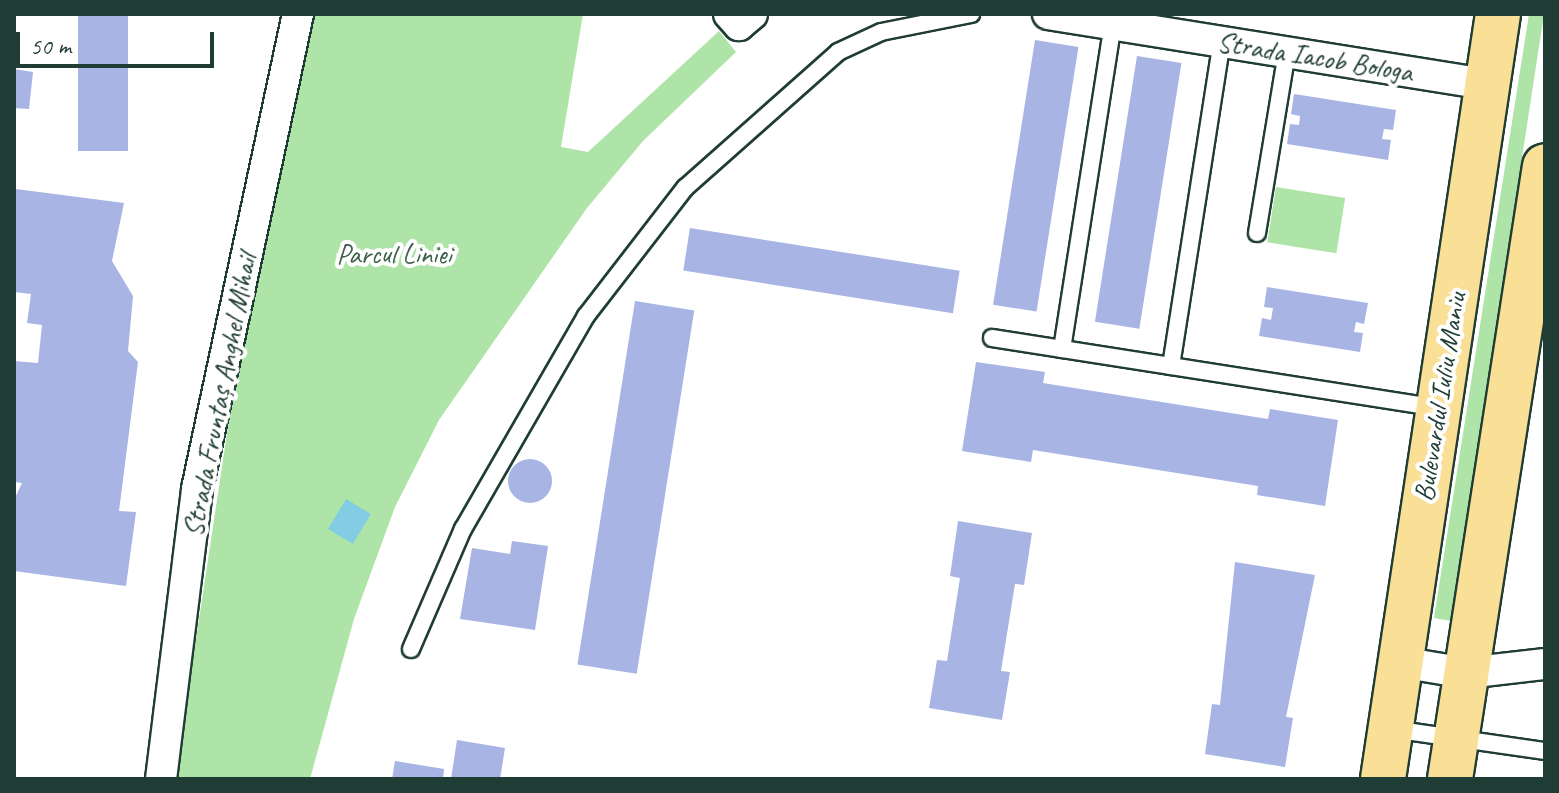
<!DOCTYPE html>
<html>
<head>
<meta charset="utf-8">
<style>
	body { margin:0 }
	#map { position:relative; width:1559px; height:793px; overflow:hidden; background:#fff; font-family:Caveat,sans-serif }
	div>[style] { position:absolute }
	[style*='--x'] { left:calc(var(--x)*1px); top:calc(var(--y)*1px); width:calc(var(--w)*1px); rotate:calc(var(--a)*1deg) }
	.green>* { inset:0; background:#aee4a7; transform-origin:0 0 }
	.water>* { inset:0; background:#82cde3; transform-origin:0 0 }
	.building>* { inset:0; background:#a7b4e4; transform-origin:0 0 }
	.round { border-radius:50% }
	.roads { filter:drop-shadow(2px 0 #1f3d34) drop-shadow(-2px 0 #1f3d34) drop-shadow(0 2px #1f3d34) drop-shadow(0 -2px #1f3d34) }
	.lane>* { height:16px; margin:-8px; padding:0 8px; transform-origin:8px; border-radius:8px; background:#fff }
	.street>* { height:30px; margin:-15px; padding:0 15px; transform-origin:15px; border-radius:15px; background:#fff }
	.primary>* { height:44px; margin:-22px; padding:0 22px; transform-origin:22px; border-radius:22px; background:#fadf96 }
	span { translate:-50% -50%; white-space:nowrap; text-align:center; line-height:1.15; -webkit-text-stroke:8px #fff; paint-order:stroke }
	.street-label { font-size:28px; color:#1f3d34 }
	.park-label { font-size:28px; color:#3c5e4b }
	.frame { position:absolute; inset:0; border:16px solid #1f3d34; pointer-events:none }
	.scale { position:absolute; left:16px; top:32px; width:198px; height:36px; box-sizing:border-box; border:4px solid #1f3d34; border-top:0; padding-left:10px; font-size:24px; line-height:28px; white-space:nowrap; color:#1f3d34; -webkit-text-stroke:6px #fff; paint-order:stroke }
</style>
</head>
<body>
<div id="map">
	<div class="green">
		<i style="clip-path:polygon(306px 14px,583px 14px,561px 147px,588px 152px,719px 31px,736px 52px,643px 141px,587px 208px,439px 420px,395px 507px,354px 619px,310px 779px,175px 779px,245px 314px)"></i>
		<i style="clip-path:polygon(1529px 14px,1544px 14px,1451px 621px,1434px 618px)"></i>
		<i style="left:1276px;top:187px;width:70px;height:56px;rotate:9deg"></i>
	</div>
	<div class="water">
		<i style="left:346px;top:499px;width:29px;height:35px;rotate:31deg"></i>
	</div>
	<div class="building">
		<i style="left:78px;top:14px;width:50px;height:137px"></i>
		<i style="left:1035px;top:40px;width:44px;height:268px;rotate:9deg"></i>
		<i style="left:1137px;top:56px;width:45px;height:269px;rotate:9deg"></i>
		<i style="clip-path:polygon(14px 69px,33px 72px,29px 109px,14px 108px)"></i>
		<i style="clip-path:polygon(1294px 94px,1396px 110px,1393px 130px,1384px 129px,1382px 139px,1391px 140px,1388px 160px,1287px 144px,1290px 124px,1299px 125px,1300px 116px,1291px 114px)"></i>
		<i style="clip-path:polygon(16px 189px,124px 203px,112px 261px,133px 296px,128px 351px,138px 362px,119px 511px,136px 512px,126px 586px,14px 571px,14px 500px,22px 483px,14px 482px,14px 361px,38px 363px,42px 325px,27px 323px,31px 294px,14px 292px)"></i>
		<i style="left:690px;top:228px;width:273px;height:43px;rotate:9deg"></i>
		<i style="clip-path:polygon(1267px 287px,1368px 303px,1364px 324px,1356px 322px,1354px 332px,1363px 333px,1360px 352px,1259px 336px,1262px 318px,1271px 320px,1273px 308px,1264px 307px)"></i>
		<i style="left:635px;top:301px;width:60px;height:368px;rotate:9deg"></i>
		<i style="clip-path:polygon(976px 362px,1045px 372px,1043px 383px,1268px 419px,1270px 409px,1338px 420px,1325px 506px,1257px 495px,1258px 486px,1033px 450px,1031px 462px,962px 451px)"></i>
		<i class="round" style="left:508px;top:459px;width:44px;height:44px"></i>
		<i style="clip-path:polygon(958px 521px,1032px 533px,1024px 585px,1015px 584px,1001px 671px,1010px 672px,1002px 720px,929px 708px,937px 660px,947px 661px,960px 578px,950px 576px)"></i>
		<i style="clip-path:polygon(512px 541px,548px 546px,535px 630px,460px 619px,472px 548px,510px 554px)"></i>
		<i style="clip-path:polygon(1235px 562px,1315px 575px,1286px 717px,1293px 718px,1285px 767px,1205px 754px,1212px 704px,1220px 705px)"></i>
		<i style="clip-path:polygon(457px 740px,505px 748px,500px 779px,451px 779px)"></i>
		<i style="clip-path:polygon(395px 761px,444px 769px,443px 779px,392px 779px)"></i>
	</div>
	<div class="roads">
		<div class="lane">
			<i style="--x:1257;--y:233;--w:183;--a:-80.6"></i>
			<i style="--x:992;--y:338;--w:450;--a:8.9"></i>
			<i style="--x:1062;--y:349;--w:329;--a:-81.1"></i>
			<i style="--x:1171;--y:366;--w:328;--a:-81.1"></i>
			<i style="--x:411;--y:649;--w:131;--a:-66.6"></i>
			<i style="--x:463;--y:529;--w:246;--a:-60"></i>
			<i style="--x:586;--y:316;--w:162;--a:-52.3"></i>
			<i style="--x:685;--y:188;--w:205;--a:-41.6"></i>
			<i style="--x:838;--y:52;--w:47;--a:-24.9"></i>
			<i style="--x:881;--y:32;--w:92;--a:-11.3"></i>
			<i style="--x:1392;--y:729;--w:155;--a:8.2"></i>
		</div>
		<div class="street">
			<i style="--x:729;--y:14;--w:15;--a:48"></i>
			<i style="--x:739;--y:25;--w:17;--a:-40"></i>
			<i style="--x:1048;--y:14;--w:445;--a:9.1"></i>
			<i style="--x:1400;--y:662;--w:67;--a:9.5"></i>
			<i style="--x:1466;--y:673;--w:80;--a:-6.5"></i>
			<i style="--x:161;--y:779;--w:292;--a:-82.9"></i>
			<i style="--x:197;--y:489;--w:486;--a:-78"></i>
		</div>
		<div class="primary">
			<i style="--x:1383;--y:779;--w:774;--a:-81.45"></i>
			<i style="--x:1450;--y:779;--w:620;--a:-81.19"></i>
		</div>
	</div>
	<div class="street-label">
		<span style="left:1315px;top:57px;rotate:9deg">Strada Iacob Bologa</span>
		<span style="left:220px;top:395px;rotate:-79deg">Strada Fruntaș Anghel Mihail</span>
		<span style="left:1440px;top:397px;rotate:-81deg">Bulevardul Iuliu Maniu</span>
	</div>
	<div class="park-label">
		<span style="left:394px;top:254px">Parcul Liniei</span>
	</div>
	<div class="frame"></div>
	<div class="scale">50 m</div>
</div>
</body>
</html>
